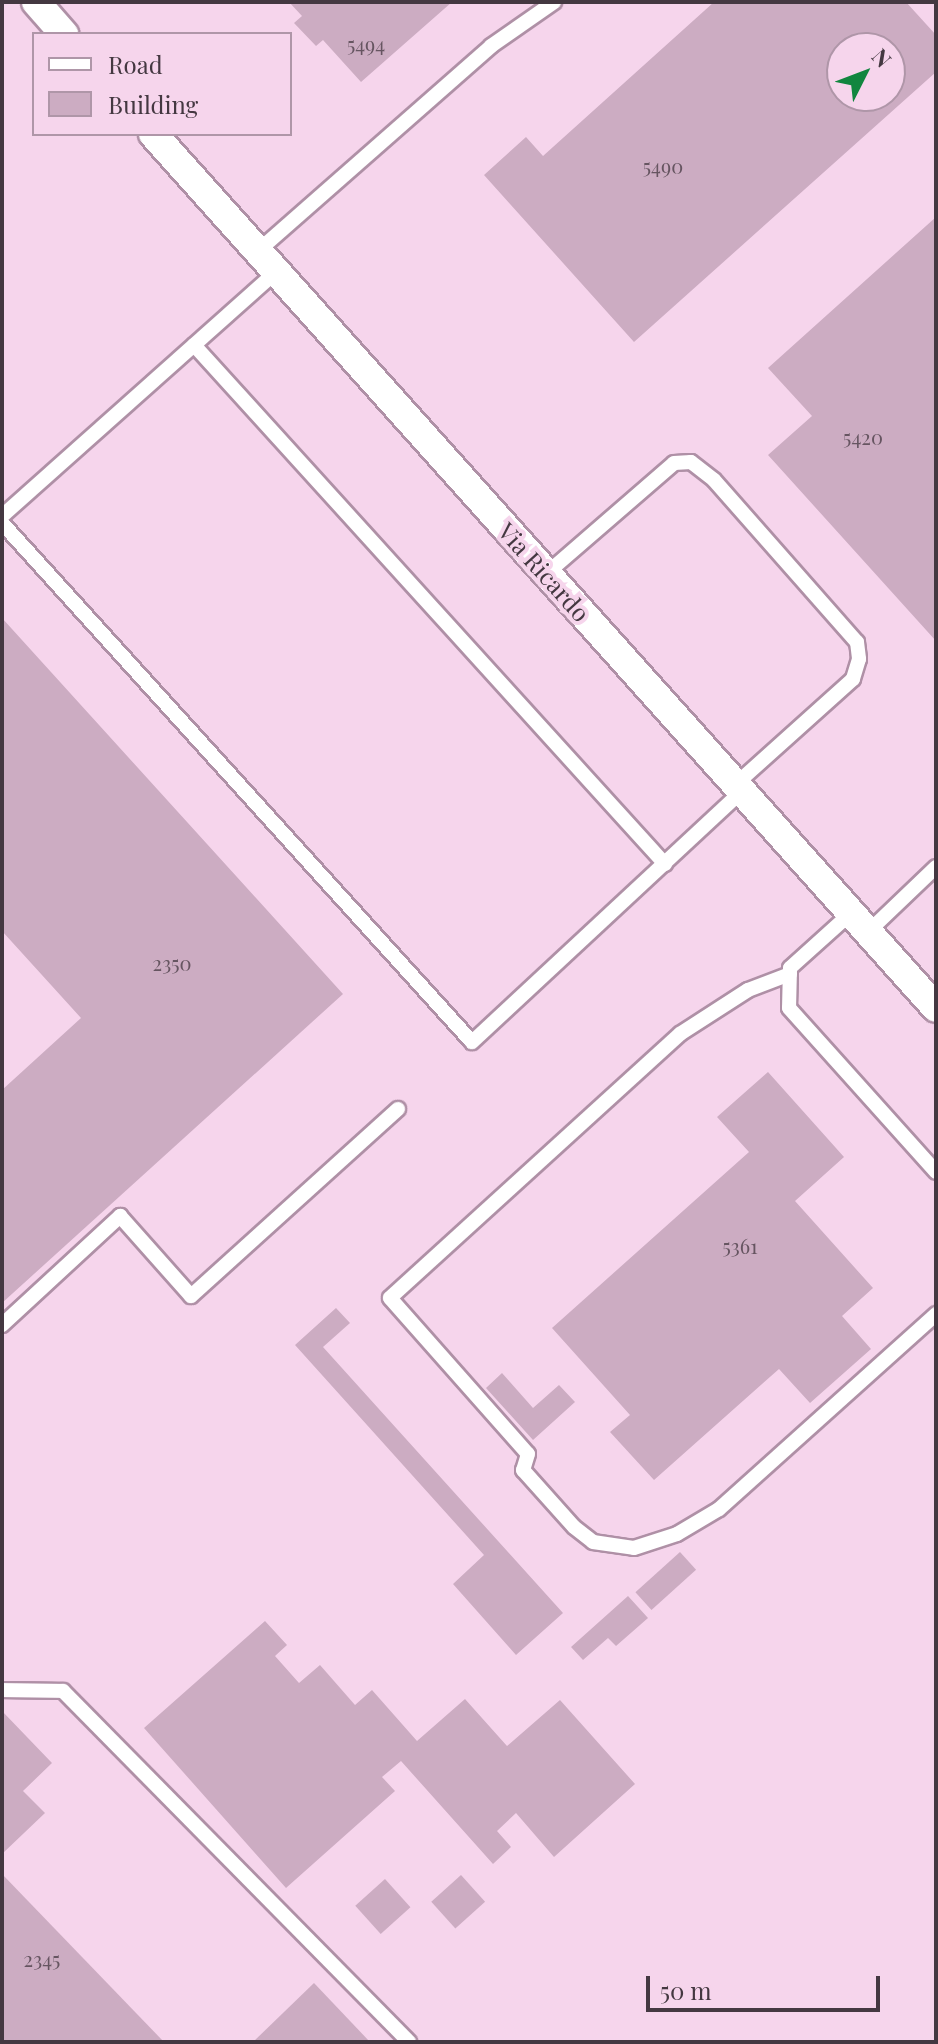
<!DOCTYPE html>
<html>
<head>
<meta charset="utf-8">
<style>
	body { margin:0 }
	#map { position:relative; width:938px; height:2044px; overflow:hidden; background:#f6d5ec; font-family:"Playfair Display",serif }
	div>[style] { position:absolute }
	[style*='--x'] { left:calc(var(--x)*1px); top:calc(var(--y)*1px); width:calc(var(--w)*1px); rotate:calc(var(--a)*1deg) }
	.building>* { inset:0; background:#ccacc2; transform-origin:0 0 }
	.roads { filter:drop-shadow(2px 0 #af90a6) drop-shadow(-2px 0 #af90a6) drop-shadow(0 2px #af90a6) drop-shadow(0 -2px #af90a6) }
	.service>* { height:14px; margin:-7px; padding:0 7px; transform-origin:7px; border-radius:7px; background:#fff }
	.minor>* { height:28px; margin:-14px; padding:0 14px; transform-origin:14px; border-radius:14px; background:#fff }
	span { translate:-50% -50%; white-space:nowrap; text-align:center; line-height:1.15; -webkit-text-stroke:8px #f6d5ec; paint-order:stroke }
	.number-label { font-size:20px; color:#665561 }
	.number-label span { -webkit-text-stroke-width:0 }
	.street-label { font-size:24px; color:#443841 }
	.frame { position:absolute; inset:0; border:4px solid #443841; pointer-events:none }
	.legend { position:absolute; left:32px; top:32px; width:260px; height:104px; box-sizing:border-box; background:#f6d5ec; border:2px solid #af96a8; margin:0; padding:10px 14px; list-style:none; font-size:24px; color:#443841 }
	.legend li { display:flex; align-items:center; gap:16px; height:40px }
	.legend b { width:40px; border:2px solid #af96a8 }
	.north { position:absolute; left:826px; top:32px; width:80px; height:80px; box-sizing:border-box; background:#f6d5ec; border:2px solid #af96a8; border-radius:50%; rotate:48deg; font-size:22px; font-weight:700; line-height:32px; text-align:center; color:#443841 }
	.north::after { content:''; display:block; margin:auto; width:28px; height:36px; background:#11863f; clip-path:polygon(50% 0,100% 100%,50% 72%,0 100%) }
	.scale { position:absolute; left:646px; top:1976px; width:234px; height:36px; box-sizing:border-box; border:4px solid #443841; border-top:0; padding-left:10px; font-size:24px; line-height:28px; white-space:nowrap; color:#443841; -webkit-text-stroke:6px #f6d5ec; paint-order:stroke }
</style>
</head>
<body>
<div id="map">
	<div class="building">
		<i style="clip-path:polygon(289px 2px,452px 2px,361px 82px,323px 40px,316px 46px,294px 23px,302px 16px)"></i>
		<i style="clip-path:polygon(evenodd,714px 2px,906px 2px,936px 35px,936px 72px,634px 342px,484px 175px,526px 137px,543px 156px,714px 2px,842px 48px,890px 48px,890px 96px,842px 96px,842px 48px)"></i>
		<i style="clip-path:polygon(936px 217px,936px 641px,768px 455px,812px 416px,768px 368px)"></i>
		<i style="clip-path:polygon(2px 618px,343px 994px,2px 1303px,2px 1090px,81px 1018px,2px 931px)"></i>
		<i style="clip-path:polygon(768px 1072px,844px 1157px,795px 1201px,873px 1288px,842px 1316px,871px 1349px,810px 1403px,779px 1369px,654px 1480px,610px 1432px,630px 1415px,552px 1328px,749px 1152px,717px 1117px)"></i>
		<i style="clip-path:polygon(336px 1308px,350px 1323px,323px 1347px,563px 1613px,516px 1655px,453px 1584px,484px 1555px,295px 1345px)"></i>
		<i style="clip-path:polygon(502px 1373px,533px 1408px,559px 1385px,575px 1402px,533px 1440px,486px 1388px)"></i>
		<i style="left:680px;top:1552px;width:24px;height:60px;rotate:48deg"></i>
		<i style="clip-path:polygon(628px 1596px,648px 1618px,616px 1646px,608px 1638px,583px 1660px,571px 1647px)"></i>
		<i style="clip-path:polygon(265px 1621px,287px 1645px,275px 1656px,299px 1683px,320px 1665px,355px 1705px,372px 1690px,417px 1741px,465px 1699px,507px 1746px,560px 1700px,635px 1784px,554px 1857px,516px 1813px,497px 1831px,511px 1847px,493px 1864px,401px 1761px,382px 1777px,395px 1791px,286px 1888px,144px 1728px)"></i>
		<i style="clip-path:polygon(2px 1711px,52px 1763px,23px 1791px,45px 1813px,2px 1854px)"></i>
		<i style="clip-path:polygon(2px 1874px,164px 2042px,2px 2042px)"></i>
		<i style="left:461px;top:1875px;width:36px;height:40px;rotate:48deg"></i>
		<i style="left:385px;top:1879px;width:38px;height:40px;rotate:48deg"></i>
		<i style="clip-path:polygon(314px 1983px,370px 2042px,253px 2042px)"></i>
	</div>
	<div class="roads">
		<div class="service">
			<i style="--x:258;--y:251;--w:310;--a:-41.3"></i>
			<i style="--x:491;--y:46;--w:77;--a:-34.9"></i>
			<i style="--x:194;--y:345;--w:701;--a:47.78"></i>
			<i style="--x:2;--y:516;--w:367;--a:-41.7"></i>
			<i style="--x:2;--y:523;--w:700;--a:47.84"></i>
			<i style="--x:472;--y:1042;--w:367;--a:-42.9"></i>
			<i style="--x:546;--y:574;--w:169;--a:-40.9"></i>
			<i style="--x:674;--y:463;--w:17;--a:-3"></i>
			<i style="--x:691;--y:462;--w:29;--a:38"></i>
			<i style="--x:714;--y:480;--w:216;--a:48.6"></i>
			<i style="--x:857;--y:642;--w:17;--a:83"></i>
			<i style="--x:859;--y:659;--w:21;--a:107"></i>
			<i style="--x:853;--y:679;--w:159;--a:138.1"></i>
			<i style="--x:851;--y:913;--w:82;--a:138"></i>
			<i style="--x:790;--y:968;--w:40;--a:91.4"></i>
			<i style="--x:789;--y:1008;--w:220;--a:48.1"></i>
			<i style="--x:868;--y:932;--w:94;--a:-43.7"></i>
			<i style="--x:790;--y:974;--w:45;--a:159.1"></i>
			<i style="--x:748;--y:990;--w:81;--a:147.1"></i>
			<i style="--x:680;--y:1034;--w:392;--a:137.7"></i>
			<i style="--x:390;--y:1298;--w:208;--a:48.5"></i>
			<i style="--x:528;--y:1454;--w:17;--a:107"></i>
			<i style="--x:523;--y:1470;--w:76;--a:48.2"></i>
			<i style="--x:574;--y:1527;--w:24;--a:38"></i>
			<i style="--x:593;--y:1542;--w:41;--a:8.3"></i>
			<i style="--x:634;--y:1548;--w:45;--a:-18"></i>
			<i style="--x:677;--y:1534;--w:49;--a:-30.8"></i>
			<i style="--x:719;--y:1509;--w:292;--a:-41.9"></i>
			<i style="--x:2;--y:1325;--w:161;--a:-42.7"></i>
			<i style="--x:120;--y:1216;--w:107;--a:48.4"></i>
			<i style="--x:191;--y:1296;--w:279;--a:-42.1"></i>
			<i style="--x:2;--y:1690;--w:61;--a:0.9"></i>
			<i style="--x:63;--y:1691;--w:493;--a:45.4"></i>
		</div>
		<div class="minor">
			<i style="--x:36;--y:2;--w:43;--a:48.8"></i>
			<i style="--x:153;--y:134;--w:1173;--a:48.14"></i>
		</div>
	</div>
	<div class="number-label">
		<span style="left:366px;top:43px">5494</span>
		<span style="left:663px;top:165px">5490</span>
		<span style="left:863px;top:436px">5420</span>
		<span style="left:172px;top:962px">2350</span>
		<span style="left:740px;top:1245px">5361</span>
		<span style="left:42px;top:1958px">2345</span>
	</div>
	<div class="street-label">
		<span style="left:544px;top:572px;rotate:48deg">Via Ricardo</span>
	</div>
	<div class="frame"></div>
	<ul class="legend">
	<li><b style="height:10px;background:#fff"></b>Road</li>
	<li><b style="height:22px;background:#ccacc2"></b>Building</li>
	</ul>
	<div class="north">N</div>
	<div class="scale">50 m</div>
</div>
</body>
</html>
